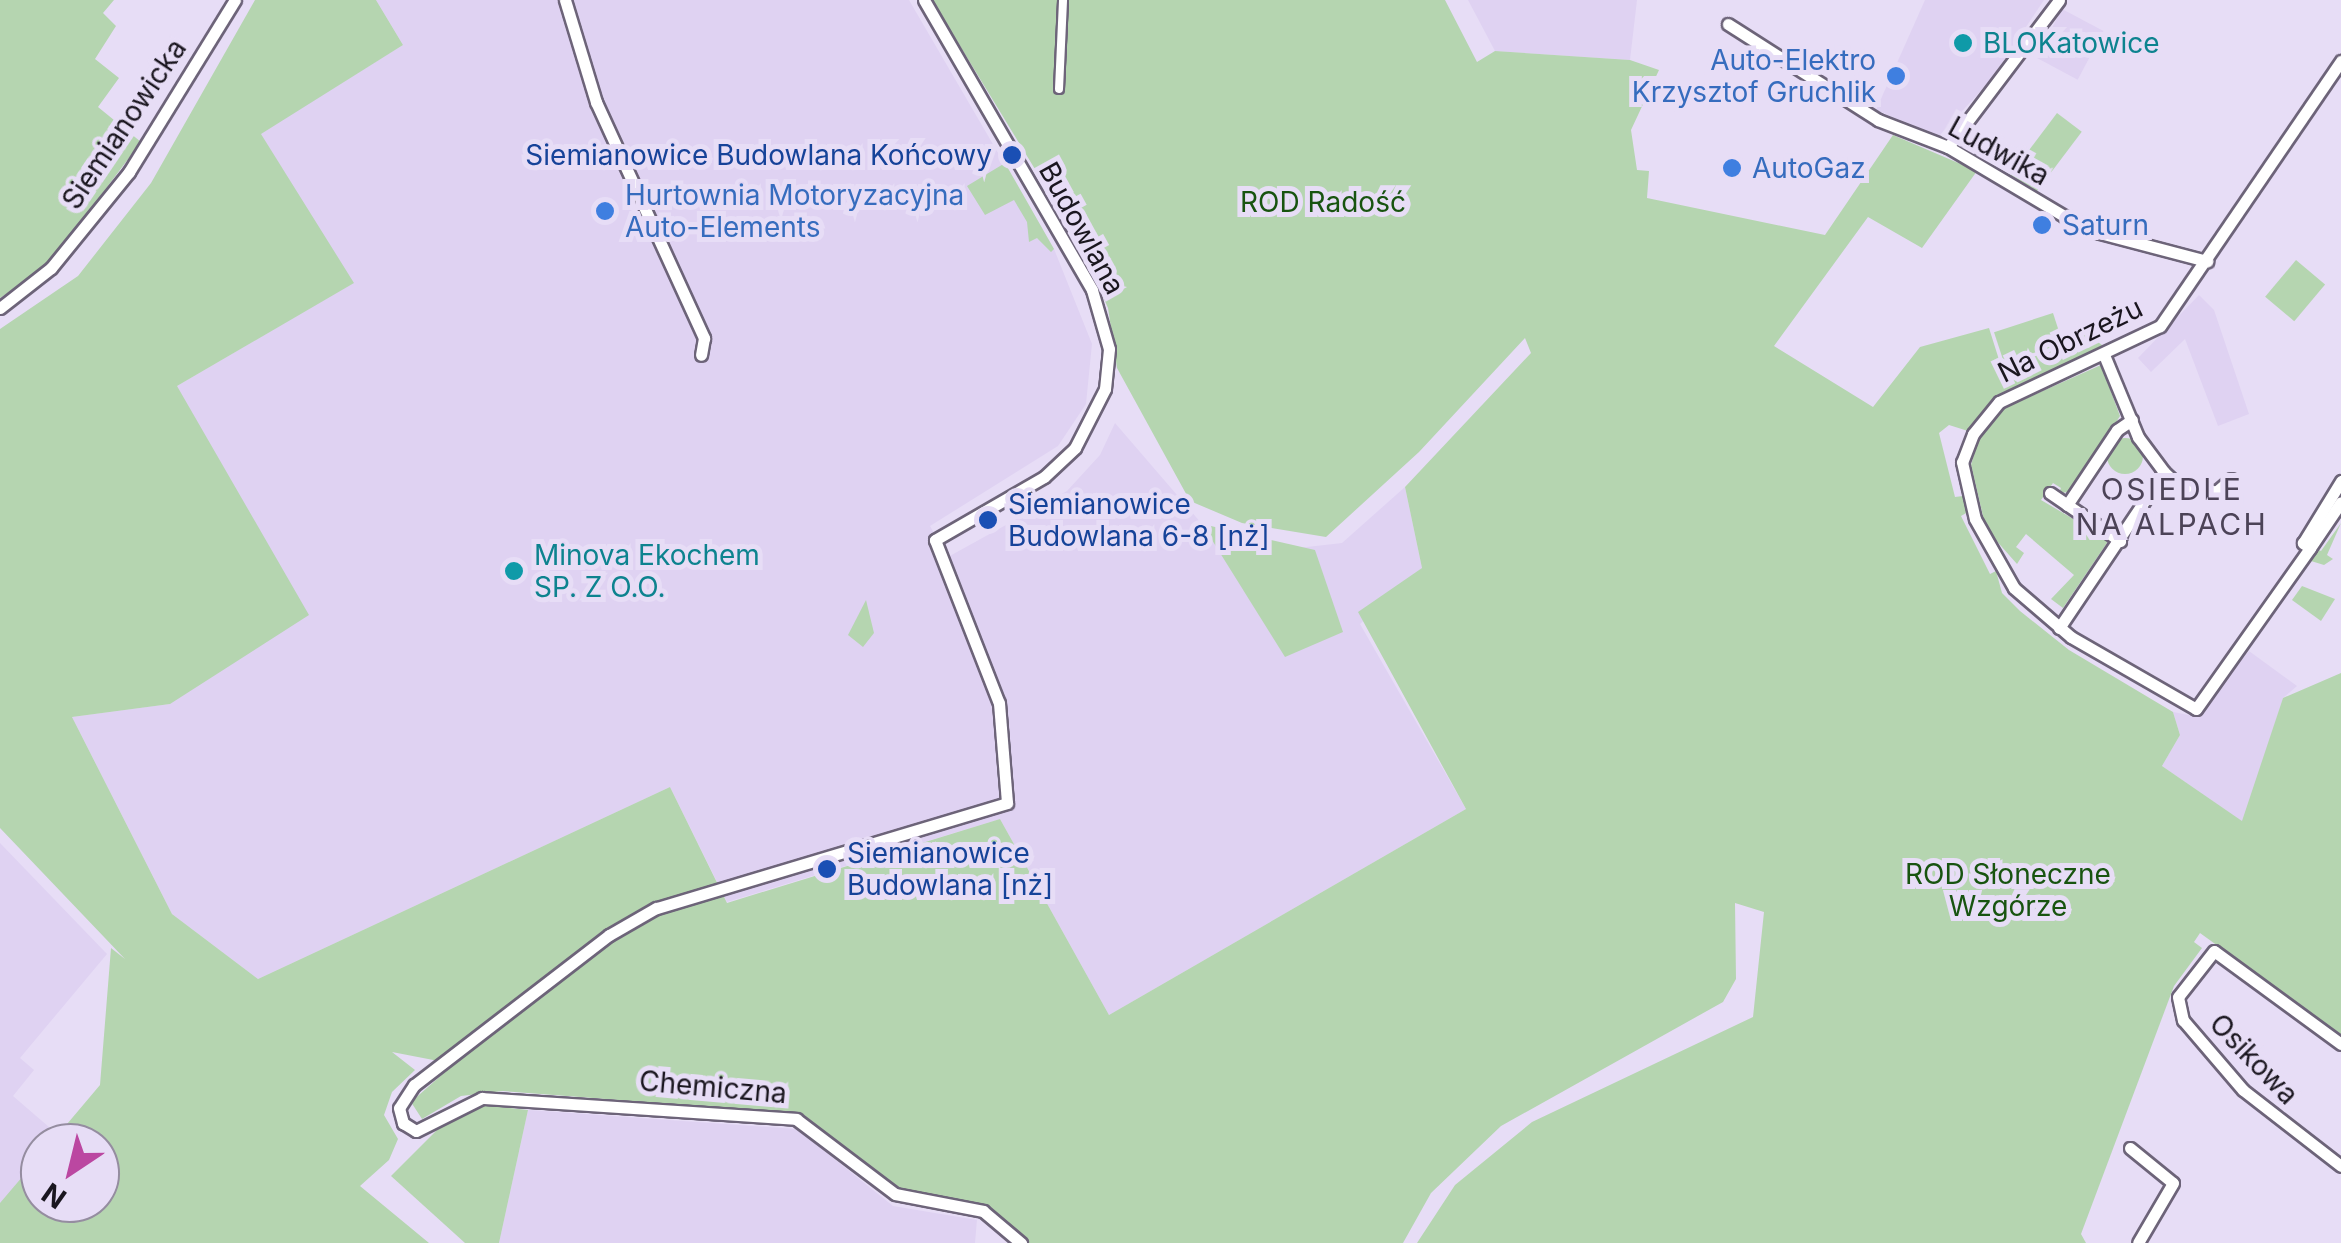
<!DOCTYPE html>
<html>
<head>
<meta charset="utf-8">
<style>
	body { margin:0 }
	#map { position:relative; width:2341px; height:1243px; overflow:hidden; background:#e7ddf6; font-family:Inter,sans-serif }
	div>[style] { position:absolute }
	[style*='--x'] { left:calc(var(--x)*1px); top:calc(var(--y)*1px); width:calc(var(--w)*1px); rotate:calc(var(--a)*1deg) }
	.built>* { inset:0; background:#dfd2f2; transform-origin:0 0 }
	.green>* { inset:0; background:#b5d5b0; transform-origin:0 0 }
	.round { border-radius:50% }
	.roads { filter:drop-shadow(2px 0 #6d6479) drop-shadow(-2px 0 #6d6479) drop-shadow(0 2px #6d6479) drop-shadow(0 -2px #6d6479) }
	.pedestrian>* { height:8px; margin:-4px; padding:0 4px; transform-origin:4px; border-radius:4px; background:#fff }
	.minor>* { height:11px; margin:-5.5px; padding:0 5.5px; transform-origin:5.5px; border-radius:5.5px; background:#fff }
	.dots>* { width:28px; height:28px; translate:-50% -50%; box-sizing:border-box; border:5px solid #e7ddf6; border-radius:50% }
	span { translate:-50% -50%; white-space:nowrap; text-align:center; line-height:1.15; -webkit-text-stroke:10px #e7ddf6; paint-order:stroke }
	.culture-label { font-size:28px; color:#0d838f }
	.left { translate:0 -50%; text-align:left }
	.shop-label { font-size:28px; color:#366cbe }
	.right { translate:-100% -50%; text-align:right }
	.street-label { font-size:28px; color:#1a161f }
	.transit-label { font-size:28px; color:#164399 }
	.park-label { font-size:28px; color:#185410 }
	.neighbourhood-label { font-size:30px; color:#4c4357; letter-spacing:2.5px }
	.north { position:absolute; left:20px; top:1123px; width:100px; height:100px; box-sizing:border-box; background:#e7ddf6; border:2px solid #958da0; border-radius:50%; rotate:215deg; font-size:28px; font-weight:700; line-height:40px; text-align:center; color:#1a161f }
	.north::after { content:''; display:block; margin:auto; width:35px; height:45px; background:#bb47a1; clip-path:polygon(50% 0,100% 100%,50% 72%,0 100%) }
</style>
</head>
<body>
<div id="map">
	<div class="built">
		<i style="clip-path:polygon(376px 0,909px 0,1054px 249px,1092px 344px,1086px 404px,1058px 446px,930px 526px,948px 557px,1067px 491px,1100px 455px,1115px 423px,1202px 524px,1298px 548px,1342px 543px,1405px 487px,1422px 568px,1360px 624px,1466px 809px,1109px 1015px,1000px 819px,727px 902px,670px 787px,258px 979px,172px 914px,72px 717px,170px 704px,177px 386px,353px 283px,260px 133px,403px 45px)"></i>
		<i style="clip-path:polygon(1468px 0,1637px 0,1630px 60px,1495px 51px)"></i>
		<i style="clip-path:polygon(1925px 0,2044px 0,1990px 81px,1939px 136px,1876px 110px)"></i>
		<i style="left:2062px;top:9px;width:47px;height:55px;rotate:28deg"></i>
		<i style="clip-path:polygon(2199px 295px,2214px 310px,2249px 414px,2218px 426px,2185px 339px,2151px 372px,2138px 358px)"></i>
		<i style="clip-path:polygon(2249px 651px,2297px 686px,2283px 698px,2243px 822px,2162px 766px,2180px 735px,2173px 712px,2194px 716px)"></i>
		<i style="clip-path:polygon(0 843px,107px 954px,20px 1058px,34px 1070px,13px 1096px,64px 1140px,40px 1143px,40px 1168px,0 1214px)"></i>
		<i style="clip-path:polygon(528px 1110px,797px 1129px,893px 1206px,977px 1220px,975px 1243px,499px 1243px)"></i>
	</div>
	<div class="green">
		<i style="clip-path:polygon(0 0,114px 0,103px 13px,116px 26px,95px 59px,119px 78px,98px 107px,141px 142px,46px 268px,0 298px)"></i>
		<i style="clip-path:polygon(255px 0,376px 0,403px 45px,261px 134px,354px 283px,177px 386px,309px 615px,170px 704px,72px 717px,172px 914px,258px 979px,670px 787px,727px 903px,1000px 819px,1109px 1015px,1466px 809px,1358px 612px,1422px 568px,1405px 487px,1531px 353px,1525px 338px,1419px 452px,1326px 537px,1242px 523px,1190px 501px,1117px 368px,1108px 308px,1080px 243px,932px 0,1445px 0,1477px 62px,1495px 51px,1630px 60px,1659px 70px,1631px 130px,1637px 170px,1649px 171px,1647px 198px,1825px 235px,1893px 135px,1977px 171px,1922px 248px,1868px 217px,1774px 346px,1873px 407px,1920px 347px,1989px 328px,2001px 366px,2067px 347px,2079px 328px,2106px 348px,1995px 396px,1968px 431px,1949px 425px,1939px 433px,1955px 497px,1963px 496px,1968px 512px,1961px 516px,1990px 574px,1996px 571px,2002px 593px,2020px 611px,2069px 650px,2173px 712px,2180px 735px,2162px 766px,2242px 821px,2283px 698px,2341px 673px,2341px 1035px,2200px 933px,2194px 942px,2202px 948px,2174px 986px,2081px 1234px,2086px 1243px,1417px 1243px,1455px 1185px,1532px 1122px,1753px 1017px,1764px 912px,1735px 903px,1736px 979px,1723px 1002px,1501px 1126px,1431px 1193px,1403px 1243px,1026px 1243px,982px 1205px,907px 1193px,885px 1181px,800px 1114px,503px 1091px,461px 1096px,422px 1119px,411px 1102px,454px 1064px,392px 1052px,415px 1070px,392px 1092px,384px 1115px,398px 1139px,389px 1160px,360px 1186px,429px 1243px,0 1243px,0 1203px,40px 1156px,40px 1203px,100px 1203px,100px 1143px,51px 1143px,100px 1085px,111px 948px,125px 959px,0 828px,0 329px,78px 276px,151px 183px)"></i>
		<i style="left:2057px;top:113px;width:31px;height:78px;rotate:37deg"></i>
		<i style="clip-path:polygon(1005px 163px,1054px 249px,1051px 252px,1037px 238px,1029px 242px,1027px 222px,1014px 200px,985px 215px,967px 186px)"></i>
		<i style="left:2296px;top:260px;width:38px;height:48px;rotate:40deg"></i>
		<i style="left:2053px;top:313px;width:32px;height:62px;rotate:72deg"></i>
		<i style="clip-path:polygon(2101px 365px,2120px 416px,2072px 491px,2058px 494px,2061px 488px,2053px 483px,2041px 500px,2109px 540px,2063px 608px,2051px 599px,2074px 575px,2026px 534px,2016px 547px,2024px 553px,2017px 564px,1986px 529px,1971px 465px,1980px 434px,1998px 411px)"></i>
		<i class="round" style="left:2107px;top:438px;width:36px;height:36px"></i>
		<i style="clip-path:polygon(2341px 523px,2327px 555px,2333px 559px,2324px 565px,2311px 561px,2315px 548px,2321px 551px)"></i>
		<i style="clip-path:polygon(1202px 524px,1315px 550px,1343px 632px,1285px 657px)"></i>
		<i style="clip-path:polygon(2302px 586px,2335px 599px,2321px 621px,2292px 600px)"></i>
		<i style="clip-path:polygon(866px 600px,874px 633px,863px 647px,848px 635px)"></i>
		<i style="clip-path:polygon(484px 1105px,528px 1110px,499px 1243px,465px 1243px,391px 1176px,447px 1120px)"></i>
	</div>
	<div class="roads">
		<div class="pedestrian">
			<i style="--x:1059;--y:89;--w:89;--a:-87.4"></i>
		</div>
		<div class="minor">
			<i style="--x:565;--y:0;--w:107;--a:73.1"></i>
			<i style="--x:596;--y:102;--w:260;--a:65.4"></i>
			<i style="--x:704;--y:338;--w:17;--a:100"></i>
			<i style="--x:924;--y:0;--w:335;--a:59.9"></i>
			<i style="--x:1092;--y:290;--w:61;--a:73.9"></i>
			<i style="--x:1109;--y:349;--w:40;--a:95.7"></i>
			<i style="--x:1105;--y:389;--w:66;--a:117"></i>
			<i style="--x:1075;--y:448;--w:42;--a:136.9"></i>
			<i style="--x:1044;--y:477;--w:126;--a:150"></i>
			<i style="--x:935;--y:540;--w:175;--a:68.6"></i>
			<i style="--x:999;--y:703;--w:100;--a:85.4"></i>
			<i style="--x:1007;--y:803;--w:366;--a:163.3"></i>
			<i style="--x:656;--y:908;--w:54;--a:150.1"></i>
			<i style="--x:609;--y:935;--w:246;--a:142.4"></i>
			<i style="--x:414;--y:1085;--w:27;--a:123"></i>
			<i style="--x:399;--y:1108;--w:16;--a:75"></i>
			<i style="--x:403;--y:1123;--w:15;--a:32"></i>
			<i style="--x:416;--y:1131;--w:74;--a:-26.6"></i>
			<i style="--x:482;--y:1098;--w:315;--a:3.8"></i>
			<i style="--x:796;--y:1119;--w:124;--a:37.1"></i>
			<i style="--x:895;--y:1194;--w:90;--a:10.9"></i>
			<i style="--x:983;--y:1211;--w:50;--a:40.1"></i>
			<i style="--x:1728;--y:24;--w:178;--a:32.6"></i>
			<i style="--x:1878;--y:120;--w:75;--a:21.1"></i>
			<i style="--x:1948;--y:147;--w:135;--a:30.7"></i>
			<i style="--x:2064;--y:216;--w:40;--a:25"></i>
			<i style="--x:2100;--y:233;--w:111;--a:14.7"></i>
			<i style="--x:2341;--y:61;--w:321;--a:124.3"></i>
			<i style="--x:2160;--y:326;--w:178;--a:154.7"></i>
			<i style="--x:1999;--y:402;--w:41;--a:129.1"></i>
			<i style="--x:1973;--y:434;--w:30;--a:111"></i>
			<i style="--x:1962;--y:462;--w:58;--a:77.2"></i>
			<i style="--x:1975;--y:519;--w:79;--a:60.5"></i>
			<i style="--x:2014;--y:588;--w:75;--a:40.7"></i>
			<i style="--x:2071;--y:637;--w:144;--a:29.9"></i>
			<i style="--x:2196;--y:709;--w:197;--a:-54.7"></i>
			<i style="--x:2310;--y:548;--w:9;--a:-144"></i>
			<i style="--x:2303;--y:543;--w:73;--a:-58.5"></i>
			<i style="--x:1948;--y:147;--w:184;--a:-52.9"></i>
			<i style="--x:0;--y:308;--w:65;--a:-38.1"></i>
			<i style="--x:51;--y:268;--w:124;--a:-50.9"></i>
			<i style="--x:129;--y:172;--w:202;--a:-58.4"></i>
			<i style="--x:2164;--y:472;--w:19;--a:43"></i>
			<i style="--x:2178;--y:485;--w:39;--a:10"></i>
			<i style="--x:2216;--y:492;--w:20;--a:-41"></i>
			<i style="--x:2050;--y:493;--w:85;--a:34.4"></i>
			<i style="--x:2067;--y:505;--w:90;--a:-56.3"></i>
			<i style="--x:2117;--y:430;--w:18;--a:-34"></i>
			<i style="--x:2310;--y:548;--w:55;--a:-56"></i>
			<i style="--x:2059;--y:628;--w:188;--a:-56.1"></i>
			<i style="--x:2164;--y:472;--w:44;--a:-126.6"></i>
			<i style="--x:2138;--y:437;--w:89;--a:-112.5"></i>
			<i style="--x:2341;--y:1044;--w:157;--a:-143.8"></i>
			<i style="--x:2214;--y:951;--w:58;--a:128"></i>
			<i style="--x:2178;--y:997;--w:24;--a:78"></i>
			<i style="--x:2183;--y:1020;--w:92;--a:49.4"></i>
			<i style="--x:2243;--y:1090;--w:124;--a:37.8"></i>
			<i style="--x:2130;--y:1148;--w:55;--a:39.1"></i>
			<i style="--x:2173;--y:1183;--w:69;--a:120.3"></i>
		</div>
	</div>
	<div class="dots">
		<i style="left:1963px;top:43px;background:#0f9aa8"></i>
		<i style="left:1896px;top:76px;background:#3f7fe0"></i>
		<i style="left:1012px;top:155px;background:#1a4fb4"></i>
		<i style="left:1732px;top:168px;background:#3f7fe0"></i>
		<i style="left:605px;top:211px;background:#3f7fe0"></i>
		<i style="left:2042px;top:225px;background:#3f7fe0"></i>
		<i style="left:988px;top:520px;background:#1a4fb4"></i>
		<i style="left:514px;top:571px;background:#0f9aa8"></i>
		<i style="left:827px;top:869px;background:#1a4fb4"></i>
	</div>
	<div class="culture-label">
		<span class="left" style="left:1983px;top:43px">BLOKatowice</span>
		<span class="left" style="left:534px;top:571px">Minova Ekochem<br>SP. Z O.O.</span>
	</div>
	<div class="shop-label">
		<span class="right" style="left:1876px;top:76px">Auto-Elektro<br>Krzysztof Gruchlik</span>
		<span class="left" style="left:1752px;top:168px">AutoGaz</span>
		<span class="left" style="left:625px;top:211px">Hurtownia Motoryzacyjna<br>Auto-Elements</span>
		<span class="left" style="left:2062px;top:225px">Saturn</span>
	</div>
	<div class="street-label">
		<span style="left:124px;top:124px;rotate:-56deg">Siemianowicka</span>
		<span style="left:1999px;top:151px;rotate:29deg">Ludwika</span>
		<span style="left:1082px;top:228px;rotate:61deg">Budowlana</span>
		<span style="left:2070px;top:340px;rotate:-26deg">Na Obrzeżu</span>
		<span style="left:2254px;top:1059px;rotate:46deg">Osikowa</span>
		<span style="left:713px;top:1087px;rotate:5deg">Chemiczna</span>
	</div>
	<div class="transit-label">
		<span class="right" style="left:992px;top:155px">Siemianowice Budowlana Końcowy</span>
		<span class="left" style="left:1008px;top:520px">Siemianowice<br>Budowlana 6-8 [nż]</span>
		<span class="left" style="left:847px;top:869px">Siemianowice<br>Budowlana [nż]</span>
	</div>
	<div class="park-label">
		<span style="left:1323px;top:202px">ROD Radość</span>
		<span style="left:2008px;top:890px">ROD Słoneczne<br>Wzgórze</span>
	</div>
	<div class="neighbourhood-label">
		<span style="left:2172px;top:506px">OSIEDLE<br>NA ALPACH</span>
	</div>
	<div class="north">N</div>
</div>
</body>
</html>
